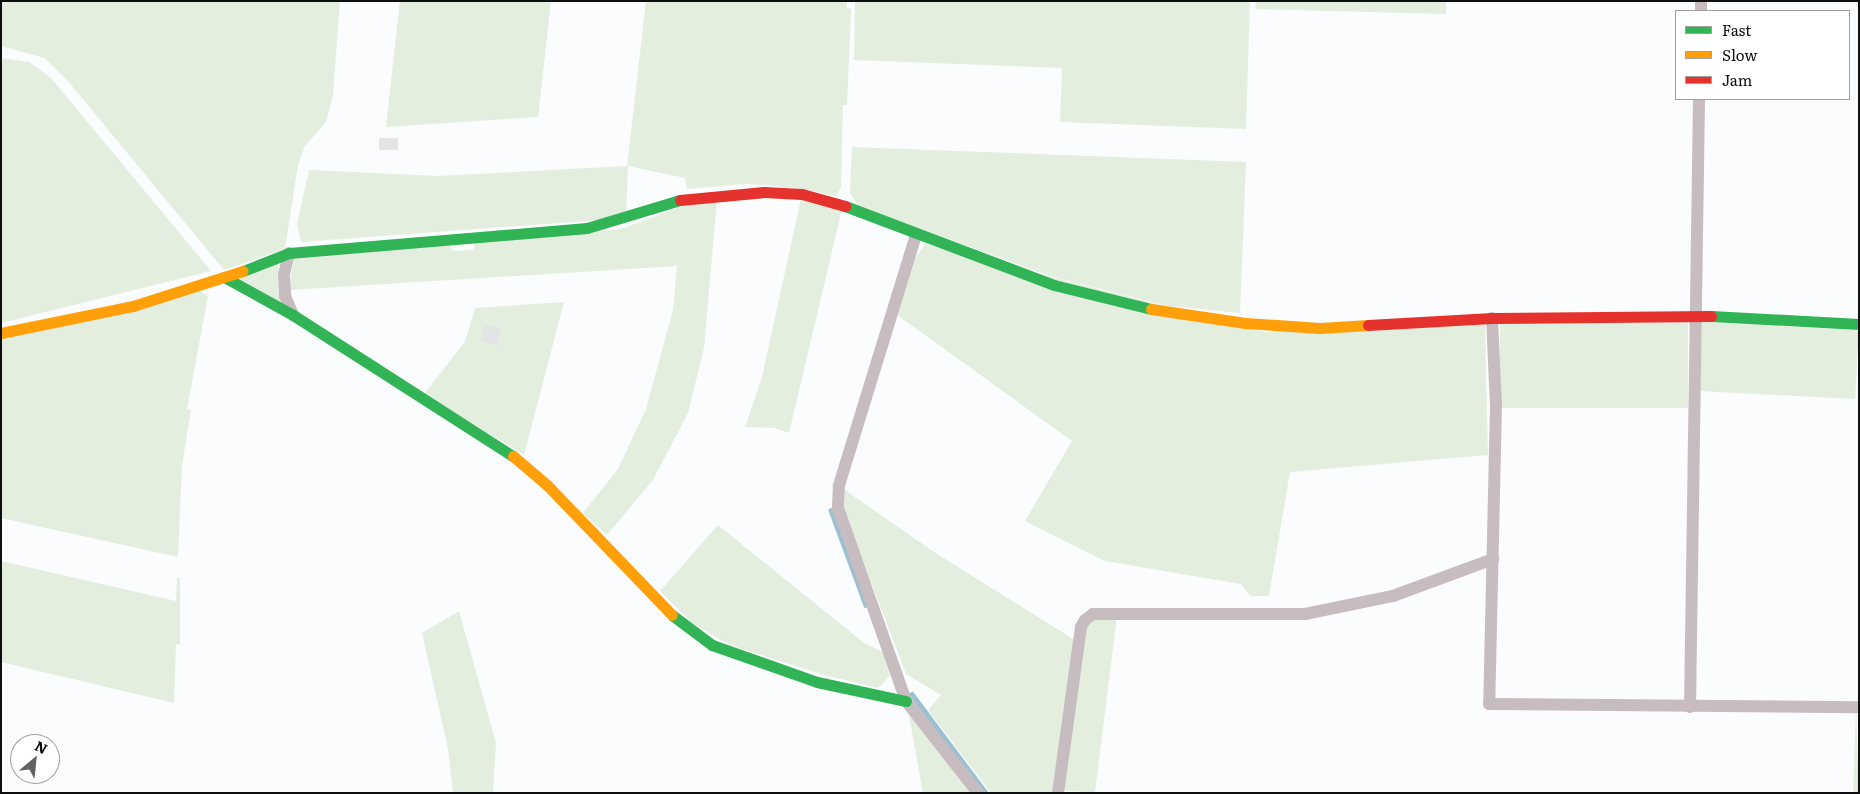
<!DOCTYPE html>
<html>
<head>
<meta charset="utf-8">
<style>
	body { margin:0 }
	#map { position:relative; width:1860px; height:794px; overflow:hidden; background:#fafcfe; font-family:Literata,serif }
	div>[style] { position:absolute }
	[style*='--x'] { left:calc(var(--x)*1px); top:calc(var(--y)*1px); width:calc(var(--w)*1px); rotate:calc(var(--a)*1deg) }
	.green>* { inset:0; background:#e4eedf; transform-origin:0 0 }
	.stream>* { height:4.5px; margin:-2.25px; padding:0 2.25px; transform-origin:2.25px; border-radius:2.25px; background:#9cc0cf }
	.building>* { inset:0; background:#e3e4e6; transform-origin:0 0 }
	.street>* { height:12px; margin:-6px; padding:0 6px; transform-origin:6px; border-radius:6px; background:#c7bcc0 }
	.fast>* { height:11px; margin:-5.5px; padding:0 5.5px; transform-origin:5.5px; border-radius:5.5px; background:#30b455 }
	.slow>* { height:11px; margin:-5.5px; padding:0 5.5px; transform-origin:5.5px; border-radius:5.5px; background:#ff9f0a }
	.jam>* { height:11px; margin:-5.5px; padding:0 5.5px; transform-origin:5.5px; border-radius:5.5px; background:#e5322d }
	span { translate:-50% -50%; white-space:nowrap; text-align:center; line-height:1.15; -webkit-text-stroke:4.5px #fff; paint-order:stroke }
	.frame { position:absolute; inset:0; border:2px solid #0e0f11; pointer-events:none }
	.legend { position:absolute; left:1675px; top:10px; width:175px; height:90px; box-sizing:border-box; background:#fff; border:1px solid #9f9fa0; margin:0; padding:6px 9px; list-style:none; font-size:15px; color:#0e0f11 }
	.legend li { display:flex; align-items:center; gap:10px; height:25px }
	.legend b { width:25px; border:1px solid #9f9fa0 }
	.north { position:absolute; left:10px; top:734px; width:50px; height:50px; box-sizing:border-box; background:#fff; border:1px solid #9f9fa0; border-radius:50%; rotate:28deg; font-size:14px; font-weight:700; line-height:20px; text-align:center; color:#0e0f11 }
	.north::after { content:''; display:block; margin:auto; width:18px; height:22px; background:#616264; clip-path:polygon(50% 0,100% 100%,50% 72%,0 100%) }
</style>
</head>
<body>
<div id="map">
	<div class="green">
		<i style="clip-path:polygon(1px 1px,340px 1px,333px 95px,326px 122px,305px 146px,298px 165px,285px 249px,224px 270px,67px 80px,44px 58px,1px 46px)"></i>
		<i style="clip-path:polygon(400px 1px,551px 1px,538px 117px,386px 127px)"></i>
		<i style="clip-path:polygon(646px 1px,847px 1px,847px 8px,851px 9px,847px 105px,843px 105px,841px 188px,836px 196px,797px 188px,747px 184px,687px 189px,685px 178px,628px 166px,626px 218px,301px 242px,297px 224px,309px 170px,438px 176px,627px 166px)"></i>
		<i style="clip-path:polygon(855px 1px,1250px 1px,1246px 129px,1060px 122px,1062px 68px,854px 60px)"></i>
		<i style="clip-path:polygon(1256px 1px,1446px 1px,1446px 14px,1255px 9px)"></i>
		<i style="clip-path:polygon(1px 58px,29px 62px,51px 78px,211px 271px,1px 323px)"></i>
		<i style="clip-path:polygon(852px 147px,1246px 162px,1240px 313px,1168px 306px,1047px 275px,858px 206px,850px 192px)"></i>
		<i style="clip-path:polygon(802px 194px,843px 205px,789px 433px,775px 428px,745px 427px,762px 377px)"></i>
		<i style="clip-path:polygon(717px 200px,704px 348px,688px 413px,653px 480px,607px 535px,583px 513px,618px 469px,646px 409px,673px 310px,677px 266px,289px 290px,294px 258px,448px 244px,453px 251px,473px 250px,475px 243px,621px 229px,680px 207px)"></i>
		<i style="clip-path:polygon(925px 244px,1266px 332px,1485px 325px,1488px 455px,1290px 472px,1269px 596px,1250px 596px,1241px 584px,1105px 561px,1025px 521px,1072px 441px,897px 315px,915px 259px)"></i>
		<i style="clip-path:polygon(278px 262px,280px 304px,234px 278px)"></i>
		<i style="clip-path:polygon(199px 291px,208px 296px,187px 409px,191px 410px,182px 465px,178px 557px,1px 518px,1px 338px)"></i>
		<i style="clip-path:polygon(564px 302px,524px 455px,424px 394px,465px 342px,475px 308px)"></i>
		<i style="left:1688px;top:322px;width:86px;height:188px;rotate:90deg"></i>
		<i style="left:1702px;top:322px;width:157px;height:69px;rotate:3deg"></i>
		<i style="clip-path:polygon(845px 490px,934px 552px,1075px 640px,1053px 793px,991px 793px,928px 710px,941px 695px,906px 674px,844px 511px)"></i>
		<i style="clip-path:polygon(718px 525px,864px 643px,883px 652px,890px 676px,878px 688px,824px 675px,730px 645px,692px 623px,660px 591px)"></i>
		<i style="clip-path:polygon(1px 561px,176px 601px,177px 578px,180px 578px,180px 645px,176px 644px,174px 703px,1px 662px)"></i>
		<i style="clip-path:polygon(459px 611px,496px 743px,493px 793px,453px 793px,448px 749px,422px 633px)"></i>
		<i style="clip-path:polygon(1117px 616px,1095px 793px,1063px 790px,1087px 628px,1093px 619px)"></i>
		<i style="clip-path:polygon(1856px 709px,1859px 793px,1853px 793px)"></i>
		<i style="clip-path:polygon(908px 710px,970px 793px,923px 793px)"></i>
	</div>
	<div class="stream">
		<i style="--x:831;--y:510;--w:101;--a:69.8"></i>
		<i style="--x:912;--y:694;--w:124;--a:53.2"></i>
	</div>
	<div class="building">
		<i style="left:379px;top:138px;width:19px;height:12px"></i>
		<i style="left:484px;top:325px;width:18px;height:17px;rotate:13deg"></i>
	</div>
	<div class="street">
		<i style="--x:1701;--y:11;--w:10;--a:-90"></i>
		<i style="--x:916;--y:235;--w:263;--a:107.1"></i>
		<i style="--x:839;--y:486;--w:22;--a:93"></i>
		<i style="--x:838;--y:508;--w:205;--a:70.6"></i>
		<i style="--x:906;--y:701;--w:117;--a:52"></i>
		<i style="--x:289;--y:253;--w:22;--a:103"></i>
		<i style="--x:284;--y:274;--w:22;--a:87"></i>
		<i style="--x:285;--y:296;--w:21;--a:67"></i>
		<i style="--x:1492;--y:318;--w:87;--a:87.4"></i>
		<i style="--x:1496;--y:405;--w:299;--a:91.3"></i>
		<i style="--x:1489;--y:704;--w:370;--a:0.5"></i>
		<i style="--x:1690;--y:707;--w:608;--a:-89.15"></i>
		<i style="--x:1058;--y:793;--w:168;--a:-82.1"></i>
		<i style="--x:1081;--y:627;--w:8;--a:-60"></i>
		<i style="--x:1085;--y:620;--w:10;--a:-37"></i>
		<i style="--x:1093;--y:614;--w:212;--a:0"></i>
		<i style="--x:1305;--y:614;--w:90;--a:-11.6"></i>
		<i style="--x:1393;--y:596;--w:107;--a:-20.3"></i>
	</div>
	<div class="fast">
		<i style="--x:845;--y:206;--w:223;--a:20.7"></i>
		<i style="--x:1054;--y:285;--w:100;--a:13.9"></i>
		<i style="--x:243;--y:271;--w:49;--a:-21.4"></i>
		<i style="--x:289;--y:253;--w:299;--a:-4.8"></i>
		<i style="--x:587;--y:228;--w:97;--a:-16.8"></i>
		<i style="--x:224;--y:277;--w:79;--a:28.8"></i>
		<i style="--x:293;--y:315;--w:261;--a:32.7"></i>
		<i style="--x:1711;--y:316;--w:148;--a:3.1"></i>
		<i style="--x:672;--y:615;--w:50;--a:36.9"></i>
		<i style="--x:712;--y:645;--w:111;--a:19.4"></i>
		<i style="--x:817;--y:682;--w:91;--a:12.1"></i>
	</div>
	<div class="slow">
		<i style="--x:1151;--y:309;--w:95;--a:8.5"></i>
		<i style="--x:1245;--y:323;--w:75;--a:3.8"></i>
		<i style="--x:1320;--y:328;--w:48;--a:-3.6"></i>
		<i style="--x:1;--y:333;--w:135;--a:-11.6"></i>
		<i style="--x:133;--y:306;--w:115;--a:-17.7"></i>
		<i style="--x:513;--y:456;--w:45;--a:40.5"></i>
		<i style="--x:547;--y:485;--w:180;--a:46.1"></i>
	</div>
	<div class="jam">
		<i style="--x:680;--y:200;--w:84;--a:-5.4"></i>
		<i style="--x:764;--y:192;--w:38;--a:3"></i>
		<i style="--x:802;--y:194;--w:45;--a:15.6"></i>
		<i style="--x:1368;--y:325;--w:124;--a:-3.2"></i>
		<i style="--x:1492;--y:318;--w:219;--a:-0.5"></i>
	</div>
	<div class="frame"></div>
	<ul class="legend">
	<li><b style="height:6px;background:#30b455"></b>Fast</li>
	<li><b style="height:6px;background:#ff9f0a"></b>Slow</li>
	<li><b style="height:6px;background:#e5322d"></b>Jam</li>
	</ul>
	<div class="north">N</div>
</div>
</body>
</html>
